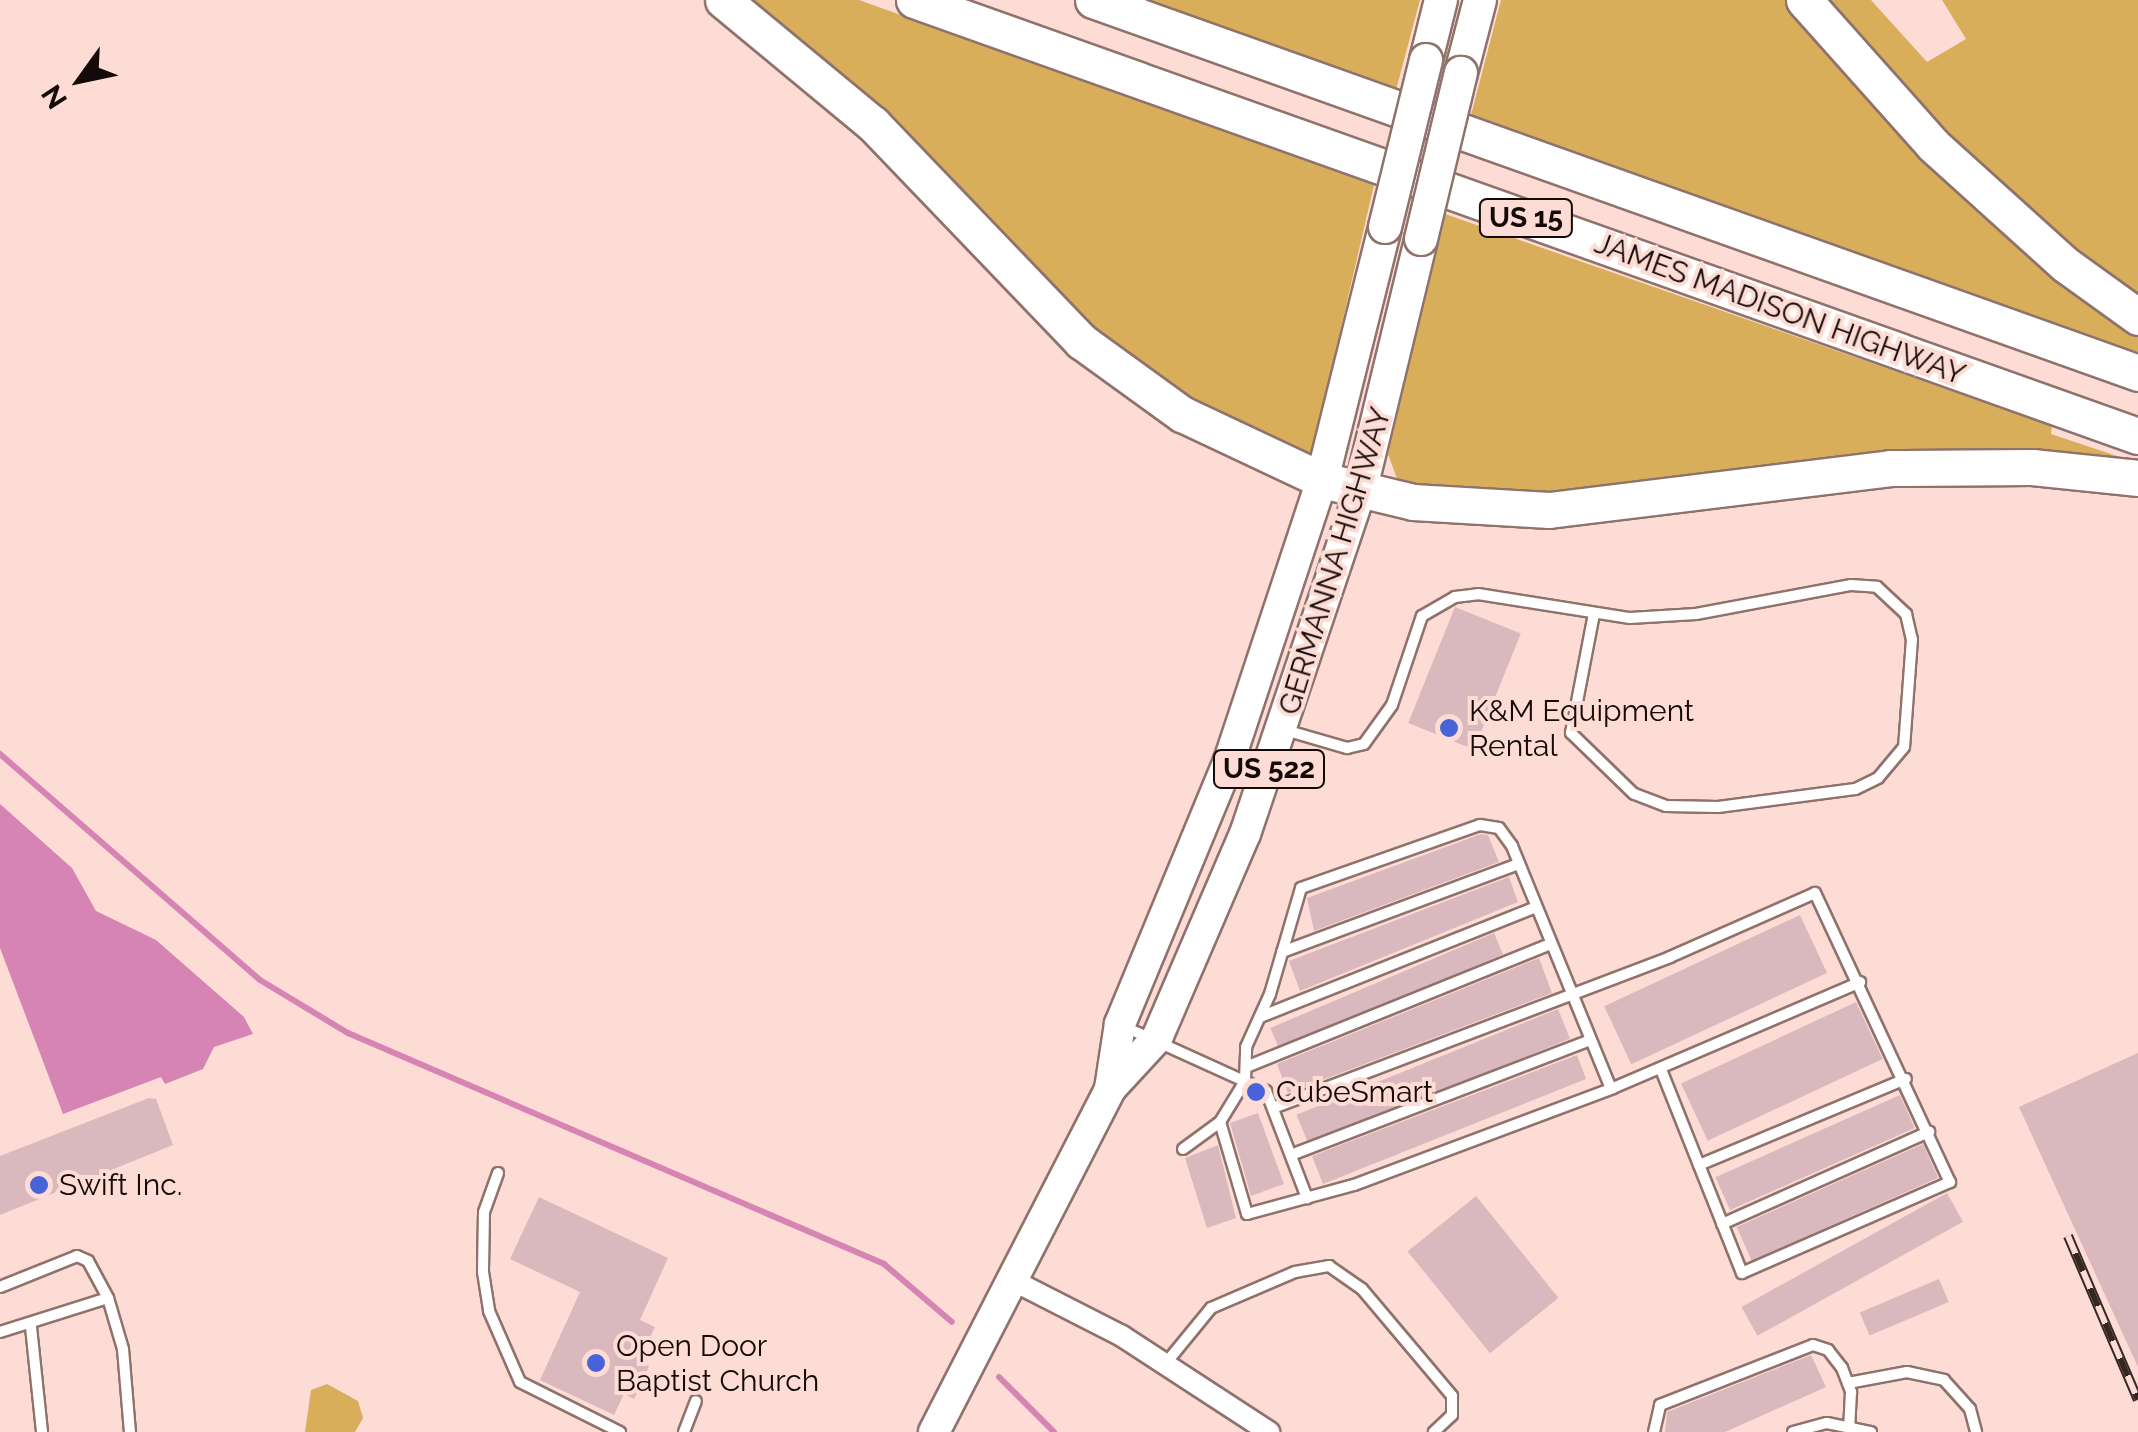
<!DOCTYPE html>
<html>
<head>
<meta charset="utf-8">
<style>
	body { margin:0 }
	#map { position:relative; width:2138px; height:1432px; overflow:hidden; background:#fddcd5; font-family:Raleway,sans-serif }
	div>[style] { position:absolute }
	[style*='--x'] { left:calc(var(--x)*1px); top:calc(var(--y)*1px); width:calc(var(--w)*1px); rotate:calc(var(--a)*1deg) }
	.green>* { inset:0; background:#d9ae5a }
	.water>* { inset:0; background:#d584b4 }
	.stream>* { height:6px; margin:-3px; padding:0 3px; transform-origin:3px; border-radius:3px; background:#d584b4 }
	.building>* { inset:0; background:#d9b9bd; transform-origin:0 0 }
	.roads { filter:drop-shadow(2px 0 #8f726c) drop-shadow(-2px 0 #8f726c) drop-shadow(0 2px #8f726c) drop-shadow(0 -2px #8f726c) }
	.service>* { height:10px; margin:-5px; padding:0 5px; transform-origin:5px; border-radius:5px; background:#fff }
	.minor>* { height:20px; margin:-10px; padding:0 10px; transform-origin:10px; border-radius:10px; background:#fff }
	.primary>* { height:30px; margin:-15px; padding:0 15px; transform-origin:15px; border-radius:15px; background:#fff }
	.trunk>* { height:32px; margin:-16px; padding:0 16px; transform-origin:16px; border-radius:16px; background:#fff }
	.motorway>* { height:35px; margin:-17.5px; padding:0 17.5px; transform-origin:17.5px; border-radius:17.5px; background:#fff }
	.rail>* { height:10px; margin-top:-5px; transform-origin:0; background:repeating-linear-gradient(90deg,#fddcd5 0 19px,#342724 0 38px); box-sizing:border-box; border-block:2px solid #342724 }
	.bridges { filter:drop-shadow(2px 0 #8f726c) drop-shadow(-2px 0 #8f726c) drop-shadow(0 2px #8f726c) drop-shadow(0 -2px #8f726c) }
	.trunk-bridge>* { height:32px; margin:-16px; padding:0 16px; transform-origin:16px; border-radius:16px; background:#fff }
	.dots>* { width:28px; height:28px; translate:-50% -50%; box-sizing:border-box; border:5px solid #fddcd5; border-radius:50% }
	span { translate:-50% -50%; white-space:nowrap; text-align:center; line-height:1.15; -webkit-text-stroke:8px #fddcd5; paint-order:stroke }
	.shield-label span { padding:2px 8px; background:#fddcd5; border:2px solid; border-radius:8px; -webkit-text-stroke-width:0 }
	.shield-label { font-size:28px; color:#140a08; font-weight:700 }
	.street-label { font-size:30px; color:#140a08 }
	.poi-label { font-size:30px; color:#140a08 }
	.left { translate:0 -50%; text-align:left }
	.north { position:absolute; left:30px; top:30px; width:100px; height:100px; -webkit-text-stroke:8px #fddcd5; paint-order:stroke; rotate:237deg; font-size:28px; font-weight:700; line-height:40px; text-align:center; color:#140a08 }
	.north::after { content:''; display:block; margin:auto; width:35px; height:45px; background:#140a08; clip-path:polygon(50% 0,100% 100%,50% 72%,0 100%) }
</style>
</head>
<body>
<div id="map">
	<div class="green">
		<i style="clip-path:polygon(735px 0,859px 0,1374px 185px,1312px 453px,1305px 458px,1128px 368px)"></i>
		<i style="clip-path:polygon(1148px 0,1420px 0,1396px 90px)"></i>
		<i style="clip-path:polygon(1501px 0,1789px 0,2138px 333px,2138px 352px,1470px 119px)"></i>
		<i style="clip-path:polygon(1826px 0,1871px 0,1927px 62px,1966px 39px,1942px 0,2138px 0,2138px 300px,2021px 210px)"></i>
		<i style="clip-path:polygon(1445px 214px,2052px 426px,2051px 434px,2138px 463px,1600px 499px,1399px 484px,1388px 454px)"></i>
		<i style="clip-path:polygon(327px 1384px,358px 1401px,363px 1418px,355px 1432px,305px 1432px,311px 1390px)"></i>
	</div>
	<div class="water">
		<i style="clip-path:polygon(0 804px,72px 868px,96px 911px,156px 940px,244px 1017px,253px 1034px,214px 1047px,203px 1069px,165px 1084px,161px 1077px,63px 1114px,0 948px)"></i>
	</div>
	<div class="stream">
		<i style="--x:0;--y:754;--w:344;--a:41"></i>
		<i style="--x:260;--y:980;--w:103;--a:31.1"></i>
		<i style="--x:348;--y:1033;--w:584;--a:23.31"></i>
		<i style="--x:884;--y:1264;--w:89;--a:40.5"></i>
		<i style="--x:999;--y:1377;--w:78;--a:45"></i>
	</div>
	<div class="building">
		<i style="left:1455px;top:607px;width:71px;height:125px;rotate:22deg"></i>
		<i style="clip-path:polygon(1481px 834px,1488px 835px,1499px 862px,1314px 931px,1307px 898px)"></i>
		<i style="clip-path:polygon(1509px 877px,1518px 902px,1300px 991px,1289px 961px)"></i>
		<i style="left:1800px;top:915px;width:64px;height:216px;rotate:65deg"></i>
		<i style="left:1494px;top:933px;width:23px;height:243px;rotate:67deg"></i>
		<i style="clip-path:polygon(1539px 958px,1552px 993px,1288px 1093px,1277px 1064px)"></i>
		<i style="left:1856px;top:1002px;width:63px;height:193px;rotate:65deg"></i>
		<i style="left:1558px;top:1009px;width:32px;height:282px;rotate:68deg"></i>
		<i style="clip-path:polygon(2138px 1053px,2138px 1367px,2019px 1107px)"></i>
		<i style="clip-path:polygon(1577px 1055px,1586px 1079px,1323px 1184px,1312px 1156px)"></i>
		<i style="left:1900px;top:1095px;width:36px;height:202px;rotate:66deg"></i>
		<i style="clip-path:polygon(149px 1098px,156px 1099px,173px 1145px,0 1215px,0 1156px)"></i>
		<i style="clip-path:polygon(1258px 1113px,1284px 1184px,1251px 1196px,1230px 1123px)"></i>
		<i style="left:1923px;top:1144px;width:37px;height:204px;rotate:66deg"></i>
		<i style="clip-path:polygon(1218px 1145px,1236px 1218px,1207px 1228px,1185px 1158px)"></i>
		<i style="left:1947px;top:1193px;width:33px;height:235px;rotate:61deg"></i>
		<i style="left:1476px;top:1196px;width:131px;height:88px;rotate:51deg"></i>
		<i style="clip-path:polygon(539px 1197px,668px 1258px,640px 1320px,655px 1327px,639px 1361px,649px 1366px,634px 1399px,624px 1394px,614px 1415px,540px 1380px,580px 1292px,510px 1259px)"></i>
		<i style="left:1939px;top:1279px;width:25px;height:86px;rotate:67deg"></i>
		<i style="clip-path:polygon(1811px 1355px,1826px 1387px,1725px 1432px,1665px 1432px,1667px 1412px)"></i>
	</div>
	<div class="roads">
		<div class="service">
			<i style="--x:1285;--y:730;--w:65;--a:16.2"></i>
			<i style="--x:1347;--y:748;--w:17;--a:-13"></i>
			<i style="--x:1364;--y:744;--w:48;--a:-54.3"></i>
			<i style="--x:1392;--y:705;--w:94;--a:-71.4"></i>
			<i style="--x:1422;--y:616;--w:38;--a:-30"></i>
			<i style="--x:1455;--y:597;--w:23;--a:-7"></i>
			<i style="--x:1478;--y:594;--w:154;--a:9"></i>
			<i style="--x:1630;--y:618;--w:66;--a:-3.5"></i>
			<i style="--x:1696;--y:614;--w:158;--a:-10.6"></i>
			<i style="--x:1851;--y:585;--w:26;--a:4"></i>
			<i style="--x:1877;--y:587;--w:40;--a:43"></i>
			<i style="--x:1906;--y:614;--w:26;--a:77"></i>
			<i style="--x:1912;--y:639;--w:108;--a:94.2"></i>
			<i style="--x:1904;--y:747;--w:40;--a:130"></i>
			<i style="--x:1878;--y:778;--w:25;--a:154"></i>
			<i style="--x:1855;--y:789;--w:138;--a:172.5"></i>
			<i style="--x:1718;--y:807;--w:52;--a:-178.9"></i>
			<i style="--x:1666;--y:806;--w:34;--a:-159"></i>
			<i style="--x:1634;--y:794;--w:88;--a:-135.9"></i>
			<i style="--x:1571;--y:733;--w:122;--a:-79.1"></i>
			<i style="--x:1282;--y:952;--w:253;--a:-20.4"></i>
			<i style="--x:1260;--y:1017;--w:297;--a:-21.7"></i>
			<i style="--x:1125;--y:1027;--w:155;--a:24.4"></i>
			<i style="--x:1266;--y:1091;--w:115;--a:69"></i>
			<i style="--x:1246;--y:1067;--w:329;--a:-22"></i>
			<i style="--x:1273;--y:1108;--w:425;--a:-20.8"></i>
			<i style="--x:1670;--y:957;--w:158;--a:-23.8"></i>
			<i style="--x:1815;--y:893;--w:319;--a:65"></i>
			<i style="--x:1950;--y:1182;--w:227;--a:156.4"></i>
			<i style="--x:1742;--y:1273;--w:219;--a:-111.7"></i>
			<i style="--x:1220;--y:1122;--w:96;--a:73.6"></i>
			<i style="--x:1247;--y:1214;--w:111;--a:-15.2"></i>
			<i style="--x:1354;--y:1185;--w:277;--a:-20.5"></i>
			<i style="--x:1613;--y:1088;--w:269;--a:-23.2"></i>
			<i style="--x:1183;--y:1149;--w:46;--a:-36.1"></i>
			<i style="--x:1220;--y:1122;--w:48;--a:-58.6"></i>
			<i style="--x:1245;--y:1081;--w:34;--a:-88"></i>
			<i style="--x:1246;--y:1047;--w:58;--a:-65.6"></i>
			<i style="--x:1270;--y:994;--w:110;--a:-73.7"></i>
			<i style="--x:1301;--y:888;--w:190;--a:-19.4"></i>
			<i style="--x:1480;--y:825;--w:19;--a:9"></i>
			<i style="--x:1499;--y:828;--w:22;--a:54"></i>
			<i style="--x:1512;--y:846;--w:261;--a:67.8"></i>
			<i style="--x:1291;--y:1155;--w:321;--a:-21"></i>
			<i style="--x:1699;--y:1165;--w:224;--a:-22.6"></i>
			<i style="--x:498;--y:1173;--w:41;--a:109.7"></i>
			<i style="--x:484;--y:1212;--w:60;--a:91"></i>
			<i style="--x:483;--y:1272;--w:39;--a:81"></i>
			<i style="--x:489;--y:1311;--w:77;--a:66.4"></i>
			<i style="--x:520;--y:1382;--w:112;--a:26.6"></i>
			<i style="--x:1722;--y:1224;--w:227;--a:-24"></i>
			<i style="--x:0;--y:1287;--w:83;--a:-21.9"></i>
			<i style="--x:77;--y:1256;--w:12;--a:24"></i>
			<i style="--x:88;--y:1261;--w:42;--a:61.6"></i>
			<i style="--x:108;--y:1298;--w:53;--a:73.6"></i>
			<i style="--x:123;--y:1349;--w:83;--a:85.2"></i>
			<i style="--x:31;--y:1327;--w:106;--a:84"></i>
			<i style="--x:0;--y:1332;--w:113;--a:-17.5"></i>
			<i style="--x:1166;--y:1363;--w:71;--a:-50.7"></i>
			<i style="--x:1211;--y:1308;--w:91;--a:-23.2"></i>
			<i style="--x:1295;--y:1272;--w:35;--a:-10"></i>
			<i style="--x:1329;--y:1266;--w:40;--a:34.9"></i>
			<i style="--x:1362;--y:1289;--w:140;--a:49.9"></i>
			<i style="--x:1452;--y:1396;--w:19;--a:90"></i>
			<i style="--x:1452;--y:1415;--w:25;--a:137"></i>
			<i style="--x:1848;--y:1383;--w:60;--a:-10.6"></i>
			<i style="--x:1907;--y:1372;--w:38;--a:12"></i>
			<i style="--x:1944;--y:1380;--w:39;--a:48"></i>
			<i style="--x:1970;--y:1409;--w:24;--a:75"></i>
			<i style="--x:684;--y:1432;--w:33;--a:-69"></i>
			<i style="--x:1654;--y:1432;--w:28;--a:-77"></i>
			<i style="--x:1660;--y:1405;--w:164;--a:-21.4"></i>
			<i style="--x:1813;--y:1345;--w:16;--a:18"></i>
			<i style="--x:1828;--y:1350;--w:23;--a:52"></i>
			<i style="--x:1842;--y:1368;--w:26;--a:69"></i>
			<i style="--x:1851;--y:1392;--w:34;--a:93"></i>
			<i style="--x:1793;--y:1432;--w:35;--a:-15"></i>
			<i style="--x:1827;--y:1423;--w:45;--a:11.6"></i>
		</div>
		<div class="minor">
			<i style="--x:1012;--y:1280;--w:123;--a:27"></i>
			<i style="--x:1122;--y:1336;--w:176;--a:33.1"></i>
		</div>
		<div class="primary">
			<i style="--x:1110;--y:1089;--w:66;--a:-81.3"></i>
			<i style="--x:1120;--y:1024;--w:285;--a:-67.5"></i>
			<i style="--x:1229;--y:761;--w:296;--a:-71.7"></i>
			<i style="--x:934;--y:1432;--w:386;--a:-62.8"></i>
			<i style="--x:1110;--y:1089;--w:69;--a:-47.3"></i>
			<i style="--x:1157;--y:1038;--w:222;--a:-66.7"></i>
			<i style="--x:1245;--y:834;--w:361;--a:-71.4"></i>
		</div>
		<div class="trunk">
			<i style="--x:1426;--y:60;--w:62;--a:-76"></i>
			<i style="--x:1461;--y:73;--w:75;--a:-75.4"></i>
			<i style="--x:1322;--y:480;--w:261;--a:-76"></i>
			<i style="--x:1360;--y:492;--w:260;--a:-76.4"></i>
		</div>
		<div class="motorway">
			<i style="--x:723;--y:0;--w:195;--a:39.6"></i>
			<i style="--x:873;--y:124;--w:301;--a:46.2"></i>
			<i style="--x:1081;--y:341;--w:125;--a:35.9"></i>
			<i style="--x:1182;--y:414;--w:155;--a:25.2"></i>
			<i style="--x:1322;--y:480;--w:94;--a:13.6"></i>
			<i style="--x:1413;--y:502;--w:136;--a:3.4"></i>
			<i style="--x:1549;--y:510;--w:344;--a:-7"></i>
			<i style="--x:1890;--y:468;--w:142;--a:-0.4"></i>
			<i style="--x:2032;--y:467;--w:107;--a:5.9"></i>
			<i style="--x:914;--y:0;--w:1299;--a:19.61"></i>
			<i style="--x:1093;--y:0;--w:1110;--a:19.64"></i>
			<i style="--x:1804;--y:0;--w:194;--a:48.3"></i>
			<i style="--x:1933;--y:145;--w:179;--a:42.1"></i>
			<i style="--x:2066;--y:265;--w:89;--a:35.8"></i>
		</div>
	</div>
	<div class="rail">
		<i style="--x:2068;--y:1236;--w:178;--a:66.9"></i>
	</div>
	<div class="bridges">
		<div class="trunk-bridge">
			<i style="--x:1385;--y:227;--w:172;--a:-76.2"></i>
			<i style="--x:1421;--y:239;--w:171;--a:-76.5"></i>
		</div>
	</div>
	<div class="dots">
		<i style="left:1449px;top:728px;background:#4863d7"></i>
		<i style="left:1256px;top:1092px;background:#4863d7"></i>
		<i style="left:39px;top:1185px;background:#4863d7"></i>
		<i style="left:596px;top:1363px;background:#4863d7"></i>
	</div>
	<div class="shield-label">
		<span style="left:1526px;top:218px">US 15</span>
		<span style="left:1269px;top:769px">US 522</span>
	</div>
	<div class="street-label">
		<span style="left:1780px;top:309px;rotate:20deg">JAMES MADISON HIGHWAY</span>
		<span style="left:1335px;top:561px;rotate:-73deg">GERMANNA HIGHWAY</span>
	</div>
	<div class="poi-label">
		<span class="left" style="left:1469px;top:728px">K&amp;M Equipment<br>Rental</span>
		<span class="left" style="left:1276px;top:1092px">CubeSmart</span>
		<span class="left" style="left:59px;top:1185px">Swift Inc.</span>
		<span class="left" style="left:616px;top:1363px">Open Door<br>Baptist Church</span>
	</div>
	<div class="north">N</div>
</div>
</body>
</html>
